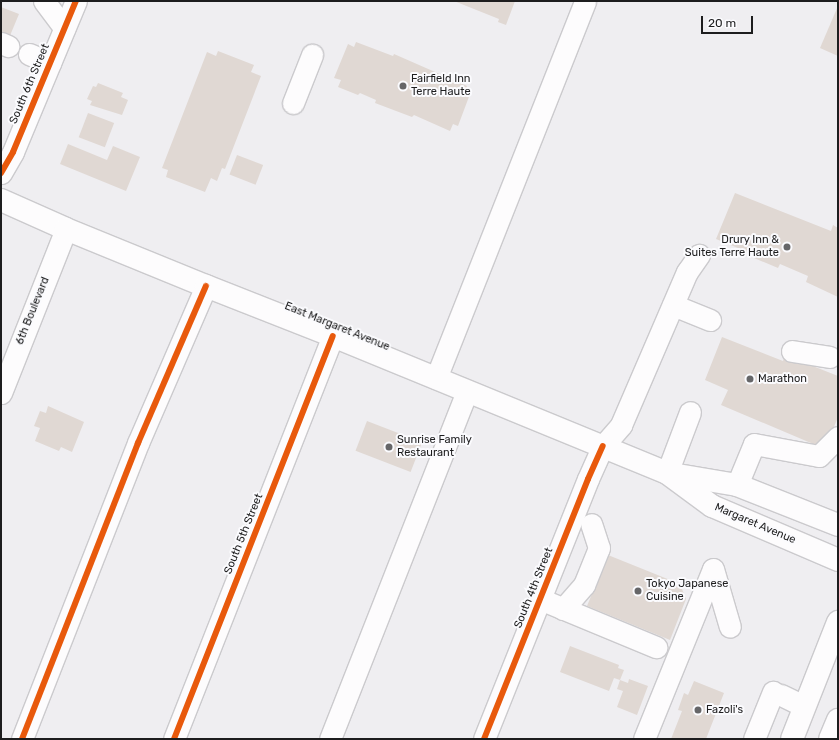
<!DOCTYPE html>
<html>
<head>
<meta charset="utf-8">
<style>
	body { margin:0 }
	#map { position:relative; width:839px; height:740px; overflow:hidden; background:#efeef1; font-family:Rubik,sans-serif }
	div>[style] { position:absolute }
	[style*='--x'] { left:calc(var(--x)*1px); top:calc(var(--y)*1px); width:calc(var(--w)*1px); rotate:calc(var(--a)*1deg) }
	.building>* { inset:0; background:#e0d8d3; transform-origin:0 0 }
	.roads { filter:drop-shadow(1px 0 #cbcacd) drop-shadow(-1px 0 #cbcacd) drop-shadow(0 1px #cbcacd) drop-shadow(0 -1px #cbcacd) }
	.minor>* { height:21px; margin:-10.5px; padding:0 10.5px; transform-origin:10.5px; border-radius:10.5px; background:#fdfcfd }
	.major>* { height:22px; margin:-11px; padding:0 11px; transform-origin:11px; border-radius:11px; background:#fdfcfd }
	.highway>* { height:22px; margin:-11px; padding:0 11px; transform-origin:11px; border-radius:11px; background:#fdfcfd }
	.cycleway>* { height:6px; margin:-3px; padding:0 3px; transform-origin:3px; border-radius:3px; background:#e8590c }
	.dots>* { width:11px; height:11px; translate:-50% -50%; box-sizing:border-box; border:2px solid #fbfbfe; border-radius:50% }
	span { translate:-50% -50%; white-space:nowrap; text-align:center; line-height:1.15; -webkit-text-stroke:4px #fbfbfe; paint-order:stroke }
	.poi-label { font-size:11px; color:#1d1d1e }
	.left { translate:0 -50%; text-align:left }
	.right { translate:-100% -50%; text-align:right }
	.street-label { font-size:11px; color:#1d1d1e }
	.frame { position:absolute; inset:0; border:2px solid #1d1d1e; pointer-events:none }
	.scale { position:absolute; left:701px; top:16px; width:52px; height:18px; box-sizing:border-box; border:2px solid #1d1d1e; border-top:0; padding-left:5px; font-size:12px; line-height:14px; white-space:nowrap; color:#1d1d1e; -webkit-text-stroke:3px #fbfbfe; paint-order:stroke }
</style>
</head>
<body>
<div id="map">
	<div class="building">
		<i style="clip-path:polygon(454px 1px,515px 1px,506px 25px,498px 22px,499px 19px)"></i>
		<i style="clip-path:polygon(838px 6px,838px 56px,820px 48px)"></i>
		<i style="clip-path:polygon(1px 7px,19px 14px,9px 38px,1px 35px)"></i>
		<i style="clip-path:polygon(356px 42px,393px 56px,394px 54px,467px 86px,465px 92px,470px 94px,458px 126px,453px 124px,450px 131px,414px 115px,412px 117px,375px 103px,376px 100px,360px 93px,358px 95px,338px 87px,341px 80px,334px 78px,348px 44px,354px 47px)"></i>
		<i style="clip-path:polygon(218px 51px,254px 65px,251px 72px,261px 76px,225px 169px,222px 168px,217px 181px,211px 178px,205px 192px,166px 177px,168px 170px,162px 168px,207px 52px,216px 56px)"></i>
		<i style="clip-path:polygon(98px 83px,123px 93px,121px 97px,128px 100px,122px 115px,90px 105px,92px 101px,87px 99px,93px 86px,96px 87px)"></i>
		<i style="left:88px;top:113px;width:28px;height:26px;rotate:21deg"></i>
		<i style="clip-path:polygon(68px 144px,107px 160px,113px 146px,140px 157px,126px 191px,60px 164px)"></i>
		<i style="left:237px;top:155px;width:28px;height:21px;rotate:21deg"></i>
		<i style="clip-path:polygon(735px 193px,831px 231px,833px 225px,838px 228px,838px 297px,806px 282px,808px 276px,780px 264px,778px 268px,754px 258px,755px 255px,716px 239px)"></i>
		<i style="clip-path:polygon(722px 337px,783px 361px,785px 355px,838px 376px,838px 417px,825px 449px,721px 405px,728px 390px,705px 380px)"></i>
		<i style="clip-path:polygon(48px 406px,84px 422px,72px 452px,61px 447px,59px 451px,35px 441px,40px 428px,34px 426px,40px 411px,46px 413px)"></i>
		<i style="left:367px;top:421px;width:59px;height:32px;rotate:21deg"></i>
		<i style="clip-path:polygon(608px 555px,680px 584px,686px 599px,670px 640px,587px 606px)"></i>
		<i style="clip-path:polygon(570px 646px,619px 665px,618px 668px,624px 670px,620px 680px,614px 678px,609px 691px,560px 672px)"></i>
		<i style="clip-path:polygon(629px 679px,648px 686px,637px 715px,617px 707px,623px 691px,617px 689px,620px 680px,628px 683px)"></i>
		<i style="clip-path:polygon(694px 681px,724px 693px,706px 739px,671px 739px,682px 711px,678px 710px,684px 693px,688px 695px)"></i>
	</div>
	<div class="roads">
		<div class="minor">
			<i style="--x:44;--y:1;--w:34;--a:53"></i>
			<i style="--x:1;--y:43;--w:8;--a:23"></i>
			<i style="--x:29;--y:54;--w:23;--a:23"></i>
			<i style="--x:293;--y:103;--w:52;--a:-68.4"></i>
			<i style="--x:1;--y:173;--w:24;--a:-60"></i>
			<i style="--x:13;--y:152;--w:164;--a:-67.4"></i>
			<i style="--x:673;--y:305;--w:40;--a:22"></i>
			<i style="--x:792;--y:351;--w:38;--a:9"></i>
			<i style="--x:436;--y:378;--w:405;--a:-68.4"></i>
			<i style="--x:1;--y:393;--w:176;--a:-68.4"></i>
			<i style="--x:667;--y:473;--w:65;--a:-69.3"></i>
			<i style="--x:737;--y:485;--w:44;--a:-67.5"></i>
			<i style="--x:754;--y:444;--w:66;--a:10.5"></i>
			<i style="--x:819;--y:456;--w:27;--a:-45"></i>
			<i style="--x:713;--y:569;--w:60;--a:73.7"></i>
			<i style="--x:540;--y:599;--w:126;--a:22.5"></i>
			<i style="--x:563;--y:609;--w:32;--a:-49"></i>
			<i style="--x:584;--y:585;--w:40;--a:-68"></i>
			<i style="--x:599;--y:548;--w:25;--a:-108"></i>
			<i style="--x:781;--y:695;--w:25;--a:26"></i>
			<i style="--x:22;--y:739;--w:318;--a:-68.6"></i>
			<i style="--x:138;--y:443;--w:171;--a:-66.6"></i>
			<i style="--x:174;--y:739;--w:433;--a:-68.5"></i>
			<i style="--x:330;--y:739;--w:374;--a:-68.5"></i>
			<i style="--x:484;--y:739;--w:280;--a:-68.2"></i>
			<i style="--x:588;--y:479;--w:36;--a:-66"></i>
			<i style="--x:603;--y:446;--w:28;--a:-49"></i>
			<i style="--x:621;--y:425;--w:167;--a:-66.7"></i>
			<i style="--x:687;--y:272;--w:21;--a:-55"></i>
			<i style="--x:644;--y:739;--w:183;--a:-67.9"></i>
			<i style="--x:754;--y:739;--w:51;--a:-68"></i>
		</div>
		<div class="major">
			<i style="--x:1;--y:200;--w:71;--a:24"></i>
			<i style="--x:66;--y:229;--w:151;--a:22.2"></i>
			<i style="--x:206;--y:286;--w:136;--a:21.5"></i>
			<i style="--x:333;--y:336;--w:361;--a:22.3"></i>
			<i style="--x:667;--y:473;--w:56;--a:36.3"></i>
			<i style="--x:712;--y:506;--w:137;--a:23.2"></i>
			<i style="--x:672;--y:474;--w:66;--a:9.6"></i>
			<i style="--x:737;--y:485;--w:109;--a:21.6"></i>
		</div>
		<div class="highway">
			<i style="--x:792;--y:739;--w:126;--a:-68.5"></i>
			<i style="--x:830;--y:739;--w:21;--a:-67"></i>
		</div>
	</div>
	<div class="cycleway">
		<i style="--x:1;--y:173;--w:24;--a:-60"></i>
		<i style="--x:13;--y:152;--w:164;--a:-67.4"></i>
		<i style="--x:22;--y:739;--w:318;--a:-68.6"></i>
		<i style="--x:138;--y:443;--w:171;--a:-66.6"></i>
		<i style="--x:174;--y:739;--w:433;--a:-68.5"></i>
		<i style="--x:484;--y:739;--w:280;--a:-68.2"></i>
		<i style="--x:588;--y:479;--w:36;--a:-66"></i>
	</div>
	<div class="dots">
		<i style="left:403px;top:86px;background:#666668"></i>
		<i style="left:787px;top:247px;background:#666668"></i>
		<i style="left:750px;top:379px;background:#666668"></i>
		<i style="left:389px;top:447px;background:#666668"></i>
		<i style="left:638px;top:591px;background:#666668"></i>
		<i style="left:698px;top:710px;background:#666668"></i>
	</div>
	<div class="poi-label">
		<span class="left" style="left:411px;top:86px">Fairfield Inn<br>Terre Haute</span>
		<span class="right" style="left:779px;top:247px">Drury Inn &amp;<br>Suites Terre Haute</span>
		<span class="left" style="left:758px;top:379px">Marathon</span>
		<span class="left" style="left:397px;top:447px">Sunrise Family<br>Restaurant</span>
		<span class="left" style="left:646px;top:591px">Tokyo Japanese<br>Cuisine</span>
		<span class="left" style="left:706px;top:710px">Fazoli's</span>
	</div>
	<div class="street-label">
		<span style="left:30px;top:84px;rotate:-67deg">South 6th Street</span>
		<span style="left:33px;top:311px;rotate:-68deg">6th Boulevard</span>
		<span style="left:337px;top:327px;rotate:22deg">East Margaret Avenue</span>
		<span style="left:755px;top:524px;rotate:23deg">Margaret Avenue</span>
		<span style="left:244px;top:534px;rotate:-68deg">South 5th Street</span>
		<span style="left:534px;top:588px;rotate:-68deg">South 4th Street</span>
	</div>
	<div class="frame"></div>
	<div class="scale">20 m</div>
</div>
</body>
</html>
